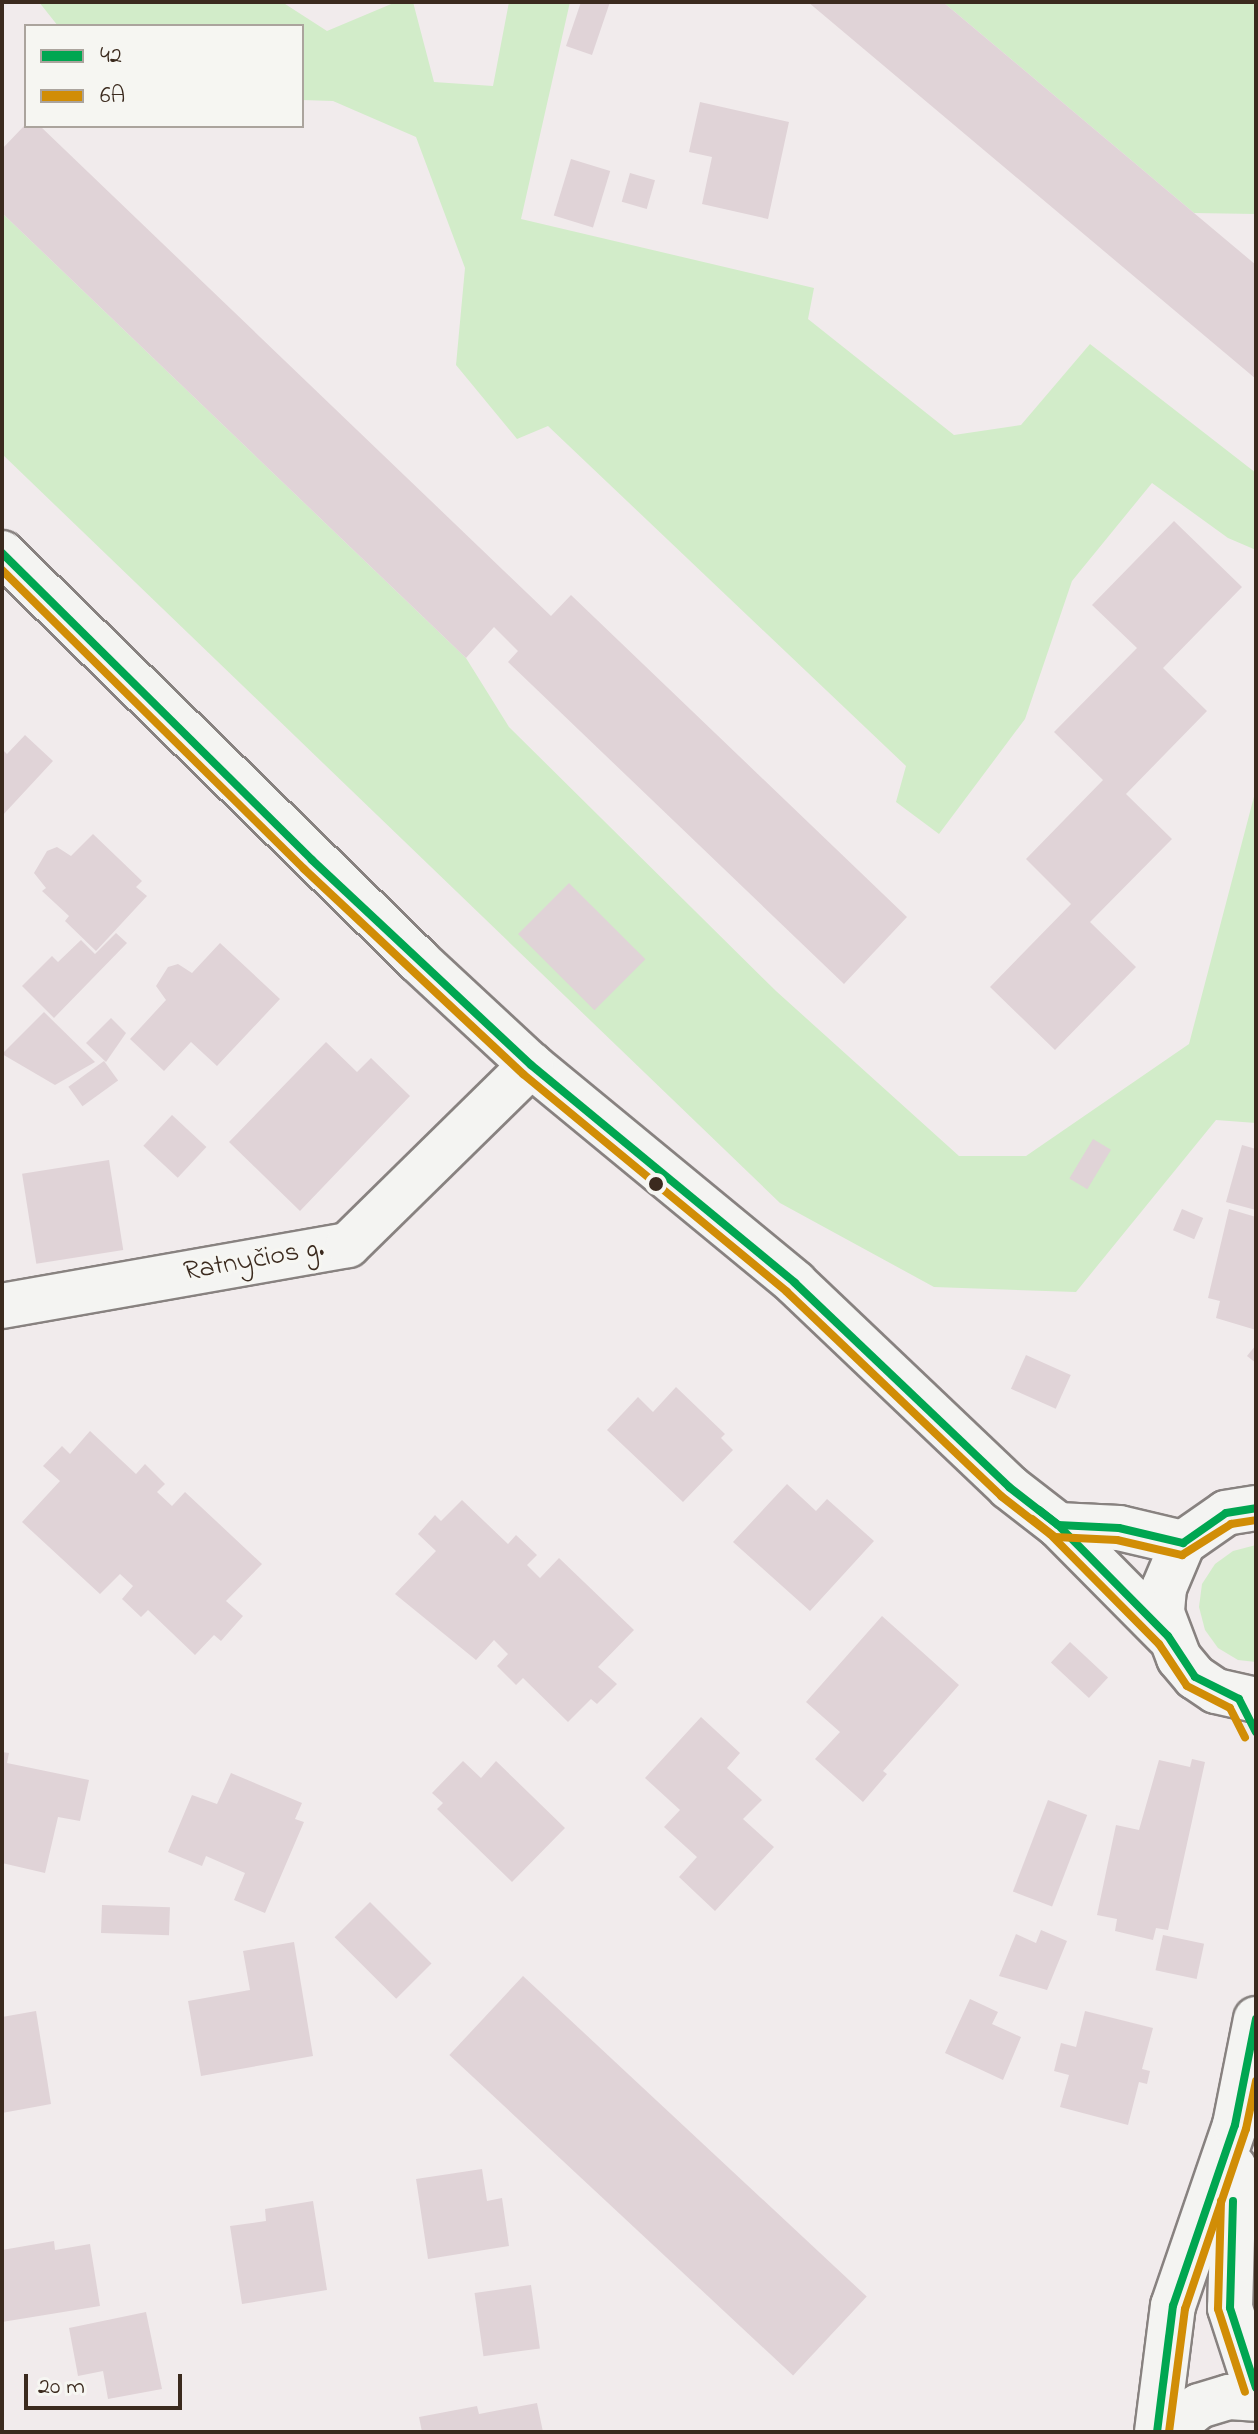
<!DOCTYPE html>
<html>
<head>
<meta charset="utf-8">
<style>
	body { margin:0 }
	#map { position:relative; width:1258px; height:2434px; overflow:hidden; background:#f1ebec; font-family:"Indie Flower",sans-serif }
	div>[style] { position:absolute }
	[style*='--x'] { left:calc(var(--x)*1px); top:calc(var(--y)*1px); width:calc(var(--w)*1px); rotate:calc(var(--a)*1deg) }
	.green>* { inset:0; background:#d2ecc9 }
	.building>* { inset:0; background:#e0d3d7; transform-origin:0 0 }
	.roads { filter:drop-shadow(2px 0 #888280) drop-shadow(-2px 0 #888280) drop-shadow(0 2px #888280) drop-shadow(0 -2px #888280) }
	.minor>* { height:44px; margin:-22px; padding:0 22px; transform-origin:22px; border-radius:22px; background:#f4f4f2 }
	.tertiary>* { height:44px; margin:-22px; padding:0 22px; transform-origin:22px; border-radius:22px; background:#f4f4f2 }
	.bus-1>* { height:8px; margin:-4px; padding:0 4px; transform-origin:4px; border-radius:4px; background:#00a651 }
	.bus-2>* { height:8px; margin:-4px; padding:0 4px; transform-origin:4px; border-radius:4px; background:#d18d06 }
	.dots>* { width:22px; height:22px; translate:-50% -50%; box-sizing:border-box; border:4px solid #f6f6f2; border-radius:50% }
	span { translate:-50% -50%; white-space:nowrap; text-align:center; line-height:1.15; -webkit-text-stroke:6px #f6f6f2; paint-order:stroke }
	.street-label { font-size:28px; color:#3b2a1e }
	.frame { position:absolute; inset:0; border:4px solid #3b2a1e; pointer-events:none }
	.legend { position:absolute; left:24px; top:24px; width:280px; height:104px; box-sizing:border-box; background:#f6f6f2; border:2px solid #aba49d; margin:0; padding:10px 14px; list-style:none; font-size:24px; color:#3b2a1e }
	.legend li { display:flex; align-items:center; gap:16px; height:40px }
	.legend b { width:40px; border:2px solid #aba49d }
	.scale { position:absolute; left:24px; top:2374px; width:158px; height:36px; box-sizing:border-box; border:4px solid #3b2a1e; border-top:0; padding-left:10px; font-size:24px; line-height:28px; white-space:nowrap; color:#3b2a1e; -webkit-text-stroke:6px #f6f6f2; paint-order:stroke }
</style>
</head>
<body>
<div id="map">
	<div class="green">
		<i style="clip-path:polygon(39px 2px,282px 2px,327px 31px,396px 2px,413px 2px,434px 82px,493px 86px,509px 2px,570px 2px,521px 219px,814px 288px,808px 319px,954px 435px,1021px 425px,1090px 344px,1256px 473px,1256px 550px,1228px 538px,1152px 483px,1072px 581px,1025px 719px,939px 834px,896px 802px,906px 766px,548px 426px,517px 439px,456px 365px,465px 268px,416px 137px,333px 101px,302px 100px,302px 26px,58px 26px)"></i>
		<i style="clip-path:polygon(943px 2px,1256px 2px,1256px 214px,1194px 213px)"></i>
		<i style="clip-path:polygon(2px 213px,466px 658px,509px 727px,776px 991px,959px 1156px,1026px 1156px,1189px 1044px,1256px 789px,1256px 1123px,1216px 1120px,1076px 1292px,934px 1287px,780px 1203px,2px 454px)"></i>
		<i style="clip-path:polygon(1256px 1545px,1256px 1662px,1238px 1660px,1218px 1648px,1205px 1630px,1199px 1607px,1202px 1584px,1215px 1564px,1233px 1551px)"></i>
	</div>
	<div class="building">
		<i style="clip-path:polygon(581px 2px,610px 2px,592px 55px,566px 46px)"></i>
		<i style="clip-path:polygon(808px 2px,943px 2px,1194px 213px,1256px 265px,1256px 379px)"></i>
		<i style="clip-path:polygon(700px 102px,789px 122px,768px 219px,702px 204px,712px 157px,689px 152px)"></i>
		<i style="clip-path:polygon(24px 126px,40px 126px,551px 616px,571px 595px,907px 917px,844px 984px,508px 662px,518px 651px,494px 627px,466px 658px,2px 213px,2px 149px)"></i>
		<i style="left:571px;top:159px;width:41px;height:59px;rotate:17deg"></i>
		<i style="left:630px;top:173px;width:26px;height:30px;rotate:16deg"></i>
		<i style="clip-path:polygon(1174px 521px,1242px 587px,1163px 668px,1207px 711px,1126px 794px,1172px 839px,1090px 922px,1136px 967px,1055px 1050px,990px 987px,1071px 904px,1026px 859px,1103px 780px,1054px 732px,1137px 648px,1092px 605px)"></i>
		<i style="clip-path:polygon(25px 735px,53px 761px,2px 816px,2px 749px,7px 754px)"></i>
		<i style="clip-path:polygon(93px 834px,142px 881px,136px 887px,147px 896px,96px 951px,65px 921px,69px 916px,42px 891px,46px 888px,34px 873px,47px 851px,57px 847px,71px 856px)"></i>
		<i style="left:569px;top:883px;width:108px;height:72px;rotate:45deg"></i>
		<i style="clip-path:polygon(116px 933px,127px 943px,54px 1018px,22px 986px,52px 956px,58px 962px,81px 940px,95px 954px)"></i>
		<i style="clip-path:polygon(220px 943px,280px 999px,217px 1066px,191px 1042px,164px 1071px,130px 1039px,166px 1000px,156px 986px,168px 967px,178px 964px,192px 973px)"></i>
		<i style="clip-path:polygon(44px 1012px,95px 1062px,55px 1085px,2px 1054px)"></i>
		<i style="clip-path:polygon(111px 1018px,126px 1033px,106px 1062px,86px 1043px)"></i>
		<i style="clip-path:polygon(326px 1042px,357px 1072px,371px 1058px,410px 1096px,300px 1211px,229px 1142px)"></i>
		<i style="left:104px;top:1061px;width:24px;height:44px;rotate:54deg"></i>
		<i style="left:172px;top:1115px;width:47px;height:42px;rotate:43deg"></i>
		<i style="left:1093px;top:1139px;width:21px;height:46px;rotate:31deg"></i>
		<i style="clip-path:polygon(1242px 1145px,1256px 1149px,1256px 1210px,1226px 1202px)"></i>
		<i style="left:109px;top:1160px;width:91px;height:88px;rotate:81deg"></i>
		<i style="left:1182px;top:1209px;width:23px;height:23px;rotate:23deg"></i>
		<i style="clip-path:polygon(1229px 1209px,1256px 1217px,1256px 1330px,1216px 1318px,1220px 1301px,1208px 1298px)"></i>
		<i style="clip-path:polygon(1256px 1345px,1256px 1363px,1247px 1356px)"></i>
		<i style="left:1026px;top:1355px;width:49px;height:37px;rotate:24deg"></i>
		<i style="clip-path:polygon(676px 1387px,725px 1434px,721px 1438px,733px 1450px,683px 1502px,607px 1430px,638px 1397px,653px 1412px)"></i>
		<i style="clip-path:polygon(90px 1431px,136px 1474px,145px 1464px,165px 1484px,157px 1492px,172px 1506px,185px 1492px,262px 1564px,226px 1601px,243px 1616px,221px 1641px,214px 1635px,195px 1655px,148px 1610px,141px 1617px,122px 1599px,133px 1586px,120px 1574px,100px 1594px,22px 1522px,60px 1481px,43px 1466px,62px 1446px,70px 1454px)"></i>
		<i style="clip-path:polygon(787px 1484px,816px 1511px,827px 1499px,874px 1541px,810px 1611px,733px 1542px)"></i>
		<i style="clip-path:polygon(462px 1500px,508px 1544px,516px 1535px,537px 1555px,527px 1565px,540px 1578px,559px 1558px,634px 1630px,598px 1667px,617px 1684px,597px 1704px,591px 1699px,568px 1722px,523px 1678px,516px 1685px,497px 1666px,508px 1654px,494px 1640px,476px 1660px,395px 1594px,436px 1551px,418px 1534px,435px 1515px,441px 1521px)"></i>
		<i style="clip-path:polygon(882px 1616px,959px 1685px,883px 1771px,887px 1774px,863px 1802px,815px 1759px,840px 1732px,806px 1702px)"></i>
		<i style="left:1070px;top:1642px;width:52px;height:28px;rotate:43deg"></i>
		<i style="clip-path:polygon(701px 1717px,740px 1753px,727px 1768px,762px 1800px,743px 1819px,774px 1847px,715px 1911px,679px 1877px,697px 1857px,664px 1827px,680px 1810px,645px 1778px)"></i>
		<i style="clip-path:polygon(2px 1752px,9px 1753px,7px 1763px,89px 1780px,80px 1821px,58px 1817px,45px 1873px,2px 1863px)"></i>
		<i style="clip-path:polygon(1192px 1759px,1205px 1762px,1168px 1930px,1156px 1928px,1153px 1940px,1115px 1931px,1117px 1919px,1097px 1915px,1116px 1825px,1139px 1830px,1159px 1760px,1190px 1767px)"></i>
		<i style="clip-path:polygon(463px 1761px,481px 1778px,496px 1761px,565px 1828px,512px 1882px,437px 1809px,443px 1803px,432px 1793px)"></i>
		<i style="clip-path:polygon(231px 1773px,302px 1803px,295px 1819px,304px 1822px,265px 1913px,234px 1900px,245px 1873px,206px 1856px,202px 1866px,168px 1852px,192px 1795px,217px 1804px)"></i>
		<i style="left:1048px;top:1800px;width:42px;height:98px;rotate:21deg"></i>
		<i style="left:370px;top:1902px;width:87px;height:50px;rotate:45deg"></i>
		<i style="left:102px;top:1905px;width:68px;height:28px;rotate:2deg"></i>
		<i style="clip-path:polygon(1041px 1930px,1067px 1941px,1047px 1990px,999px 1976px,1016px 1934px,1036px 1943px)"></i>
		<i style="left:1163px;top:1935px;width:42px;height:36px;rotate:12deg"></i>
		<i style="clip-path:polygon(294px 1942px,313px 2056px,201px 2076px,188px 2001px,250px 1990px,243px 1951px)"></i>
		<i style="left:523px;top:1976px;width:470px;height:108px;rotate:43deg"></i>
		<i style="clip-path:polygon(970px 1999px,998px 2012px,992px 2024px,1021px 2037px,1003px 2080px,945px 2053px)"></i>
		<i style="clip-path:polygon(36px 2011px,51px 2104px,2px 2113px,2px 2017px)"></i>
		<i style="clip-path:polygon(1085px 2011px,1153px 2028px,1142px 2069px,1150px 2071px,1147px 2084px,1139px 2082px,1128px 2125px,1060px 2107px,1069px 2075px,1054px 2071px,1061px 2043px,1076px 2047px)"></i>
		<i style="clip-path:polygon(482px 2169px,487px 2201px,502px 2198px,509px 2246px,428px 2259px,416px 2179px)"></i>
		<i style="clip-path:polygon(313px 2201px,327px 2290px,242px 2304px,230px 2226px,266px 2221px,265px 2209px)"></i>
		<i style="clip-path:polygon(54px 2241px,55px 2250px,90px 2244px,100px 2306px,2px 2322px,2px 2250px)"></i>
		<i style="left:531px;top:2285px;width:64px;height:57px;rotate:82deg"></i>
		<i style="clip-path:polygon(146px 2312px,162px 2389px,108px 2399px,103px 2371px,78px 2376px,69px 2328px)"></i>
		<i style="clip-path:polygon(537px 2403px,543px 2432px,422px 2432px,419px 2417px,477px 2406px,479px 2414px)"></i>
	</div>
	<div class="roads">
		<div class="minor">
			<i style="--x:2;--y:553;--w:583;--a:44.37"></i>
			<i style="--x:419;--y:961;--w:153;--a:42.9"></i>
			<i style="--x:531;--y:1065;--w:342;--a:39.5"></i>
			<i style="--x:795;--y:1283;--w:296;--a:43.6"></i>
			<i style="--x:1009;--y:1487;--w:62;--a:37.8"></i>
			<i style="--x:1058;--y:1525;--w:156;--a:45.3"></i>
			<i style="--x:2;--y:1306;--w:351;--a:-10"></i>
			<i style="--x:348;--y:1245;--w:257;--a:-44.5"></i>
			<i style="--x:1058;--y:1525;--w:61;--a:2.8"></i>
			<i style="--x:1119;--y:1528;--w:66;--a:13.2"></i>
		</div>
		<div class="tertiary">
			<i style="--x:1256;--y:1508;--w:30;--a:171"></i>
			<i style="--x:1226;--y:1513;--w:52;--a:145.1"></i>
			<i style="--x:1183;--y:1543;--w:49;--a:112.9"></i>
			<i style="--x:1164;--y:1588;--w:25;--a:95"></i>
			<i style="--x:1162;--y:1613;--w:48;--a:69.3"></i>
			<i style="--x:1179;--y:1658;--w:25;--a:50"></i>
			<i style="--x:1195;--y:1677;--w:25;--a:34"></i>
			<i style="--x:1216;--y:1691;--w:41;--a:12.7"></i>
			<i style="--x:1234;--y:2167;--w:141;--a:91.6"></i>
			<i style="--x:1230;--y:2308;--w:84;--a:72"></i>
			<i style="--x:1157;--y:2432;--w:127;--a:-82.8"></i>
			<i style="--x:1173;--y:2306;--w:191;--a:-71.1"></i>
			<i style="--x:1235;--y:2125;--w:108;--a:-78.8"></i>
			<i style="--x:1167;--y:2432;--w:41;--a:-39.1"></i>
			<i style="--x:1199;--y:2406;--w:31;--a:-17"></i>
			<i style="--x:1229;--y:2397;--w:27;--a:4"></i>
		</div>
	</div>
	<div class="bus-1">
		<i style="--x:2;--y:553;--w:436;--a:44.7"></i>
		<i style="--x:312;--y:860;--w:300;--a:43.1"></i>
		<i style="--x:531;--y:1065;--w:342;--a:39.5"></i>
		<i style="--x:795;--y:1283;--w:296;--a:43.6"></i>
		<i style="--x:1009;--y:1487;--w:62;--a:37.8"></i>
		<i style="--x:1058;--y:1525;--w:156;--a:45.3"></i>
		<i style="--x:1168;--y:1636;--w:49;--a:56.6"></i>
		<i style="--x:1195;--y:1677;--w:49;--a:26.6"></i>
		<i style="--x:1239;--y:1699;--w:37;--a:63"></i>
		<i style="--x:1039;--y:1510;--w:24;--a:38"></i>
		<i style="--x:1058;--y:1525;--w:61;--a:2.8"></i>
		<i style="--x:1119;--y:1528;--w:66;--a:13.2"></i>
		<i style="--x:1183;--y:1543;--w:52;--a:-34.9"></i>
		<i style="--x:1226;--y:1513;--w:30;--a:-9"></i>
		<i style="--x:1233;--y:2201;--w:107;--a:91.6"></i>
		<i style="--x:1230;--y:2308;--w:84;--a:72"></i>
		<i style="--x:1157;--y:2432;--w:127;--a:-82.8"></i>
		<i style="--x:1173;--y:2306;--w:191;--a:-71.1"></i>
		<i style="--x:1235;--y:2125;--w:108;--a:-78.8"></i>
	</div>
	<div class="bus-2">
		<i style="--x:2;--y:570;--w:425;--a:44.7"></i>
		<i style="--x:304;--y:869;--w:300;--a:43.1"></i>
		<i style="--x:523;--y:1074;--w:342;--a:39.5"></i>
		<i style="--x:787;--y:1292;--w:296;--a:43.6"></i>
		<i style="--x:1001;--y:1496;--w:62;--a:37.8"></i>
		<i style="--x:1050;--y:1534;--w:155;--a:45.3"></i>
		<i style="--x:1159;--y:1644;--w:50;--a:56.3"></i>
		<i style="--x:1187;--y:1686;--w:48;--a:27.1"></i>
		<i style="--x:1230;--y:1708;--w:33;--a:63"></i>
		<i style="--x:1032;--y:1519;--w:29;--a:38"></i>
		<i style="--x:1055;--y:1537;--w:62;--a:2.8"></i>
		<i style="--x:1117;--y:1540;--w:67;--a:13"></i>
		<i style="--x:1182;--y:1555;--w:58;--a:-32.3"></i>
		<i style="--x:1231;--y:1524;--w:25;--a:-9"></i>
		<i style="--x:1221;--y:2201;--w:108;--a:91.6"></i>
		<i style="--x:1218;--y:2309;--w:87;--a:72"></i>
		<i style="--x:1169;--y:2432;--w:124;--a:-82.6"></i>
		<i style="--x:1185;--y:2309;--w:190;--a:-71.3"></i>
		<i style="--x:1246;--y:2129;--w:49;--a:-78.2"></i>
	</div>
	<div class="dots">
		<i style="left:656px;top:1184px;background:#3b2a1e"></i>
	</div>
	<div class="street-label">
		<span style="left:254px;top:1261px;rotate:-10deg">Ratnyčios g.</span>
	</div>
	<div class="frame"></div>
	<ul class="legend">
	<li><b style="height:10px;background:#00a651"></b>42</li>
	<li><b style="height:10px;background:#d18d06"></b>6A</li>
	</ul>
	<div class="scale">20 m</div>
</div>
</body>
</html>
